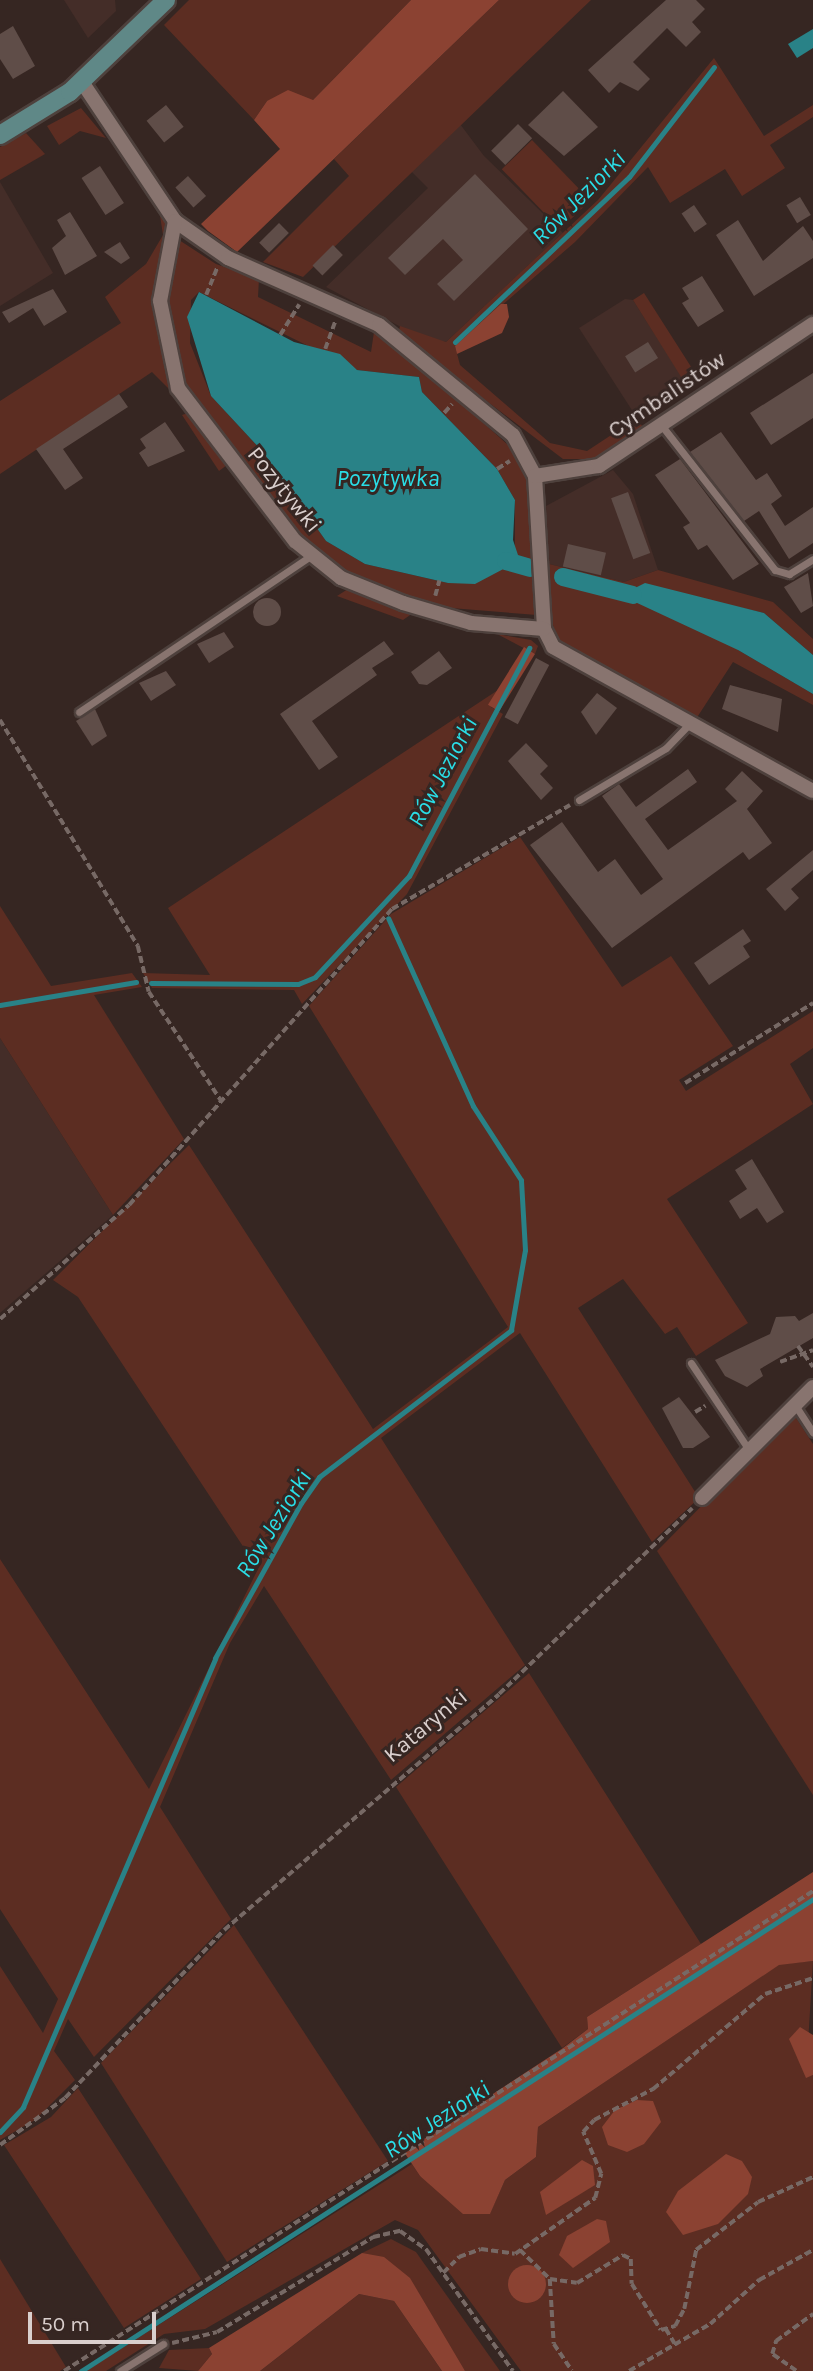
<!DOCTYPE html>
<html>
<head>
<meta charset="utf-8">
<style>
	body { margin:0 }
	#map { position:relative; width:813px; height:2371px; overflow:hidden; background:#362622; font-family:Karla,sans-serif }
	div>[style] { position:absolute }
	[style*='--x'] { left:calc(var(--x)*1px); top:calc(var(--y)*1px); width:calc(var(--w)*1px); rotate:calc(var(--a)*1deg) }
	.built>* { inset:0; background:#442d28 }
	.green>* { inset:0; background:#5c2d22; transform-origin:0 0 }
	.forest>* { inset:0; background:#8b4232; transform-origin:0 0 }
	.round { border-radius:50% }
	.water>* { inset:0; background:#298287 }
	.stream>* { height:5px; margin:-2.5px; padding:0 2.5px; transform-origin:2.5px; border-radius:2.5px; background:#298287 }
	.canal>* { height:18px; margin:-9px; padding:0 9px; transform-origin:9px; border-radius:9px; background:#298287 }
	.building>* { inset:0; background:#5f4d48; transform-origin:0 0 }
	.path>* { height:3.5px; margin-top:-1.75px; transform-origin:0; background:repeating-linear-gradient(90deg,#776965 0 7px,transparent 0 10.5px) }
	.roads { filter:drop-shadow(2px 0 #4e413d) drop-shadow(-2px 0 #4e413d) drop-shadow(0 2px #4e413d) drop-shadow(0 -2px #4e413d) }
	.lane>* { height:7px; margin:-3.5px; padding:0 3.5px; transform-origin:3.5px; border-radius:3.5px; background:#88746f }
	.street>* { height:14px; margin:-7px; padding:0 7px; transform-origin:7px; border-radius:7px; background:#88746f }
	.secondary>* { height:18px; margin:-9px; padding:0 9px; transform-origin:9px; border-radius:9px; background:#5f8887 }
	span { translate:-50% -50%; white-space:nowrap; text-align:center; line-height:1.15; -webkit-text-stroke:6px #362622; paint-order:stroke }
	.street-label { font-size:23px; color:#dacfcd }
	.water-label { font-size:24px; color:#2adde6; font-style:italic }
	.scale { position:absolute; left:28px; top:2312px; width:128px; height:32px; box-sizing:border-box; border:4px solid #dacfcd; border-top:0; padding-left:9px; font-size:21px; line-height:24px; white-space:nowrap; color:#dacfcd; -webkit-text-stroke:5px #362622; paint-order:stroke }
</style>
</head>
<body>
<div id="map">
	<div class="built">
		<i style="clip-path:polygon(64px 0,115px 0,116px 11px,88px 38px)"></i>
		<i style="clip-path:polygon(460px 124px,484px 156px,563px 233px,446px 342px,416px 335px,326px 287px,428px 188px,411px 171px)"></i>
		<i style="clip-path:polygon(0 182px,53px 273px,0 306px)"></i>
		<i style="clip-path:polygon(625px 299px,633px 300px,684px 380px,682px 389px,637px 418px,579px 328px)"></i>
		<i style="clip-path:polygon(613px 470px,633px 494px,658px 570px,624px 582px,549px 564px,546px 506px)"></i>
		<i style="clip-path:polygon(0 1038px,113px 1215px,0 1313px)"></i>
	</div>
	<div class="green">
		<i style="clip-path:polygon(189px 0,411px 0,313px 100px,267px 101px,254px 120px,164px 25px)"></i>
		<i style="clip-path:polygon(499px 0,591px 0,303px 277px,263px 262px,349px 176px,334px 159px)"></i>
		<i style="clip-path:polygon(714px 58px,764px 136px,813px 105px,813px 117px,770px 145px,785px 168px,742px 196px,725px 169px,670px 203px,648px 167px,575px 242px,455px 346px,460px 365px,550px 443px,587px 451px,637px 418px,644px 429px,596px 459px,563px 459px,398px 334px,400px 326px,446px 342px,598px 200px)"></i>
		<i style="clip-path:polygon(81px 108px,106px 138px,80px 131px,59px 145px,47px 126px)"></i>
		<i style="clip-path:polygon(26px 133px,45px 154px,0 180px,0 147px)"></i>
		<i style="left:532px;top:140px;width:84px;height:42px;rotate:46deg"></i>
		<i style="clip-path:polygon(159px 209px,167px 220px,155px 300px,172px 392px,152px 372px,0 474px,0 401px,121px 323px,105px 297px,146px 264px,163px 235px)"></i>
		<i style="clip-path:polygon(evenodd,179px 240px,216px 264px,259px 279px,258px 297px,371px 352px,374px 332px,394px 343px,516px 452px,527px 480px,537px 615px,438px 607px,350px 576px,305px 546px,182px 385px,166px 308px,179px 240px,199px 292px,357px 370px,419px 377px,422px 392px,497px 469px,515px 500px,515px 565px,448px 583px,365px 564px,326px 541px,263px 452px,211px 396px,190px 343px,191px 300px,199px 292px)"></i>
		<i style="clip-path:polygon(644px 293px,695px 373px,704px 376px,682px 389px,683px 380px,633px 300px)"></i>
		<i style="clip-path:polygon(188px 413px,227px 465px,219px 471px,182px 415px)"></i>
		<i style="clip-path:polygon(549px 564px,624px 582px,658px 570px,773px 602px,813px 639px,813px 655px,764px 613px,720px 603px,738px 650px,813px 694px,813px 705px,733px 662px,696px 719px,560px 643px,551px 620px)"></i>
		<i style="clip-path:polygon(348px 589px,413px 613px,403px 620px,337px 596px)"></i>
		<i style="clip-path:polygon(497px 634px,531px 640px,538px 646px,535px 654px)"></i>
		<i style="clip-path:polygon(498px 690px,491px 707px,503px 714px,407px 894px,302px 1004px,294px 990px,152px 988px,143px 973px,210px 975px,168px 908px)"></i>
		<i style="clip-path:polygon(520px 837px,622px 987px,671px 956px,733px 1046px,679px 1080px,686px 1091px,813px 1011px,813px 1048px,790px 1064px,813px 1104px,667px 1199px,748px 1323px,696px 1356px,677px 1327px,665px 1334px,623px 1279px,578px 1308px,699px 1498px,652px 1542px,520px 1333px,381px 1438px,525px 1665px,391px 1780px,264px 1586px,230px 1643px,160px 1807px,231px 1919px,94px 2057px,68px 2019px,54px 2051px,75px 2080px,35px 2120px,0 2140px,0 1966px,43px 2033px,58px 1999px,0 1909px,0 1559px,149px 1789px,258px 1569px,78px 1297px,53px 1280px,189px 1145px,373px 1429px,508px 1327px,309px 1006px,391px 914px)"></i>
		<i style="clip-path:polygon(0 906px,51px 986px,132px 973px,142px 987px,94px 995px,184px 1139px,113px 1215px,0 1038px)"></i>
		<i style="clip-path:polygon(793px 1413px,813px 1444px,813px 1795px,657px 1551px)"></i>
		<i style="clip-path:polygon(529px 1673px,701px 1944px,587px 2017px,588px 2029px,562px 2048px,396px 1787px)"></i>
		<i style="clip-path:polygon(234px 1925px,388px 2161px,227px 2262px,101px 2063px)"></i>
		<i style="clip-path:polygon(813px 1961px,806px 2077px,813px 2075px,813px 2371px,521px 2371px,418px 2230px,395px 2220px,205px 2329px,164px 2334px,106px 2371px,86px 2371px,412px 2164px,420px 2176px,490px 2213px,505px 2180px,536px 2157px,538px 2127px,780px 1964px)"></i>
		<i style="clip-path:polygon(78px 2088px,201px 2279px,124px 2328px,4px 2145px,51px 2117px)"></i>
		<i style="clip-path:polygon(391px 2239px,416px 2252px,500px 2371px,465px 2371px,362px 2253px)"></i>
		<i style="clip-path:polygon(0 2259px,66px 2367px,60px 2371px,0 2371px)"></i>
		<i style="clip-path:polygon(359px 2294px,394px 2301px,442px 2371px,260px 2371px)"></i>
		<i style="clip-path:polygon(209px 2348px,212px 2354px,198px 2371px,159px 2368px,169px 2350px)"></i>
	</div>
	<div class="forest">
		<i style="clip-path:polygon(411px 0,499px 0,237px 252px,208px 231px,201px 224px,280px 149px,254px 120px,267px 101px,288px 90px,313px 100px)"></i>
		<i style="clip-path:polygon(501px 304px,507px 304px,509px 317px,502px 333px,457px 354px,455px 346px)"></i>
		<i style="left:524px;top:647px;width:13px;height:68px;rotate:32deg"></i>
		<i style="clip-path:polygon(813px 1872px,813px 1961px,779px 1965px,538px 2127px,536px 2157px,505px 2180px,490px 2214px,463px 2214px,420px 2176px,404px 2152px,563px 2048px,588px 2029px,587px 2017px)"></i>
		<i style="clip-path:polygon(800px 2027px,813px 2035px,813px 2075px,806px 2078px,789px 2039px)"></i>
		<i style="clip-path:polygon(637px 2100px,653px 2101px,661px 2122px,644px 2144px,627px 2152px,608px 2145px,602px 2127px,615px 2110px)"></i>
		<i style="clip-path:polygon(726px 2154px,742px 2161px,752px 2177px,748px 2194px,718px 2224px,683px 2235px,666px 2212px,678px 2191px)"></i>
		<i style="clip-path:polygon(582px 2160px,593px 2166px,595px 2185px,546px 2215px,540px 2192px)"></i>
		<i style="clip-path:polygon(597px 2219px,606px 2221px,610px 2242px,573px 2268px,559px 2255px,567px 2236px)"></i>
		<i style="clip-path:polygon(362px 2253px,384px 2257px,410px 2278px,465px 2371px,442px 2371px,394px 2301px,359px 2294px,260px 2371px,198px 2371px,212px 2354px,209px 2348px)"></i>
		<i class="round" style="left:508px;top:2265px;width:38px;height:38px"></i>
	</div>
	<div class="water">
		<i style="clip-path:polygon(813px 29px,813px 48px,797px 58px,788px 44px)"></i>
		<i style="clip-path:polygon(199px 292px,294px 342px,340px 354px,357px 370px,419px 377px,422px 392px,497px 469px,515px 500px,513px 540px,522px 567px,511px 565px,475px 584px,448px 583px,365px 564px,326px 541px,263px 452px,211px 396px,187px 317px)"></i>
		<i style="clip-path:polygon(645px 583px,764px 613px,813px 655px,813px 694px,738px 650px,635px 602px,637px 587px)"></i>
	</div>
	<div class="stream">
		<i style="--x:455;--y:342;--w:240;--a:-43.5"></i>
		<i style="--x:629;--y:177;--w:139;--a:-52.3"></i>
		<i style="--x:151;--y:983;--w:147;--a:0.4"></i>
		<i style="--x:298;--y:984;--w:18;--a:-22"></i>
		<i style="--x:315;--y:977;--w:138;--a:-47.1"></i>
		<i style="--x:409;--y:876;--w:258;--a:-62.2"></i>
		<i style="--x:0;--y:1005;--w:138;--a:-9.6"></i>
		<i style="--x:0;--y:2132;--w:34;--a:-47"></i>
		<i style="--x:23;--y:2107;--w:488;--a:-66.8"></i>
		<i style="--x:215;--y:1658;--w:177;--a:-61"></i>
		<i style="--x:301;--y:1503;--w:32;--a:-55"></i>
		<i style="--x:319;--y:1477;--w:242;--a:-37.4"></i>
		<i style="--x:511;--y:1330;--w:81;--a:-80.1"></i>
		<i style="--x:525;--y:1250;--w:70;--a:-93.3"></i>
		<i style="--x:521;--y:1180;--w:88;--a:-123"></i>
		<i style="--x:473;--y:1106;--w:206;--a:-114.3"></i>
		<i style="--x:81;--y:2371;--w:871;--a:-32.81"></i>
	</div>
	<div class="canal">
		<i style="--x:506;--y:561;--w:25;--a:16"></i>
		<i style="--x:563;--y:577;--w:72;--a:14.4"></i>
	</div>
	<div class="building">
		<i style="clip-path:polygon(666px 0,696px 0,705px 9px,692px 22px,701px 32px,686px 47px,667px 28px,633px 62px,650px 79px,638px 91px,620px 82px,609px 93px,588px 70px)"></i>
		<i style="clip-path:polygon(13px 26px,35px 66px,13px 79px,0 59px,0 34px)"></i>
		<i style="clip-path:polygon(563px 91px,598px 127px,564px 156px,528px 125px)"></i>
		<i style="left:166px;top:105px;width:28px;height:25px;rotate:51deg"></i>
		<i style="left:518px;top:124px;width:20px;height:38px;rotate:45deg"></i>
		<i style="left:100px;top:166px;width:44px;height:22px;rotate:57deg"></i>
		<i style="clip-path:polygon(475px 174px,528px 229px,454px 301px,437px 284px,463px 260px,443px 239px,405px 275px,388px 258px)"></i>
		<i style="left:188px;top:176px;width:27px;height:17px;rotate:48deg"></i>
		<i style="left:800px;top:197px;width:21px;height:16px;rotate:59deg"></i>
		<i style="left:694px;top:205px;width:23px;height:15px;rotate:56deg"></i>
		<i style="clip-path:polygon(70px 212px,97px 256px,65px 275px,52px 248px,66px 236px,57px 220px)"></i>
		<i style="clip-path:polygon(738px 220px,763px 261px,803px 226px,813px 241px,813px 258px,754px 296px,716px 235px)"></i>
		<i style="left:279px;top:223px;width:14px;height:28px;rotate:45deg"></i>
		<i style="clip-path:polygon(120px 242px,130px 258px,121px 264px,104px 252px)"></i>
		<i style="left:333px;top:245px;width:14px;height:29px;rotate:45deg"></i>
		<i style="clip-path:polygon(702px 276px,724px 311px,698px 327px,682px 303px,689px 299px,682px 288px)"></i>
		<i style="clip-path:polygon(53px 289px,67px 312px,44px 326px,33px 308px,9px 323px,2px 312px)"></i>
		<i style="left:648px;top:342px;width:19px;height:27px;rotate:58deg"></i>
		<i style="clip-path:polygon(813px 373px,813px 418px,771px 445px,750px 413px)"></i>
		<i style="clip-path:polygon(119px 394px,128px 407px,63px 449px,83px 478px,65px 490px,36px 449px)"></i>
		<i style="clip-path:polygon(165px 422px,185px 451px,148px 467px,139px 453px,146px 448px,140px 439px)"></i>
		<i style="clip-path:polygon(721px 432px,756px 480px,767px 473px,782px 496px,771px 504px,785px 526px,813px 507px,813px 543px,789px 559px,759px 511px,744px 521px,690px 452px)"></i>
		<i style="clip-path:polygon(680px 459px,759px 564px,733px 580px,707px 545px,698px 550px,683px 527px,690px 523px,655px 475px)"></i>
		<i style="left:628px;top:492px;width:65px;height:18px;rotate:70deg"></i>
		<i style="left:568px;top:544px;width:39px;height:23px;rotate:13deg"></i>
		<i style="clip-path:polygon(808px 573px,813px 606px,801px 613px,784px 587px)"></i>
		<i class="round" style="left:253px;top:598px;width:28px;height:28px"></i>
		<i style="clip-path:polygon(224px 632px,234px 647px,209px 663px,197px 644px)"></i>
		<i style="clip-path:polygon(384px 641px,394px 654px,372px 668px,377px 675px,312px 721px,338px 757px,319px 770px,280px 714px)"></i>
		<i style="clip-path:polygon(439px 651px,452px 668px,427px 685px,419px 684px,411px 672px)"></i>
		<i style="left:536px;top:658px;width:15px;height:67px;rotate:28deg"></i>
		<i style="clip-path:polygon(166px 671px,176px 685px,151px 701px,139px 683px)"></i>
		<i style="clip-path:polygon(730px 685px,782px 699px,778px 732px,722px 709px)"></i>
		<i style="clip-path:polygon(597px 693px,617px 708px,596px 735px,581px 712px)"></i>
		<i style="clip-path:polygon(95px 709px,107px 736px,92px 746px,76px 721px)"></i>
		<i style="clip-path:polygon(526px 743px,548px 766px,540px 774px,553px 788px,541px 800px,508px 761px)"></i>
		<i style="clip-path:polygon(688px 769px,697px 782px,645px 819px,668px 850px,737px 801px,725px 789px,742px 771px,763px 791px,747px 809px,772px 843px,749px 860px,743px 852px,612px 948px,530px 845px,562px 822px,598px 872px,615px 859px,641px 895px,663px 879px,602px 796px,619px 784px,636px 807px)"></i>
		<i style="clip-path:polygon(813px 850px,813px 870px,791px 889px,799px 898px,785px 911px,766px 889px)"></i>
		<i style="clip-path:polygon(743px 929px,751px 941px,743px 946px,750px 957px,709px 985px,694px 963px)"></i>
		<i style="clip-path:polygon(752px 1159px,784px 1212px,767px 1223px,757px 1208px,740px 1219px,729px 1201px,747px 1189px,735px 1170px)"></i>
		<i style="clip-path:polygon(813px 1313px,813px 1338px,760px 1369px,763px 1376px,747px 1387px,725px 1376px,715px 1360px,770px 1334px,776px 1317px,795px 1316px,799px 1321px)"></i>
		<i style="clip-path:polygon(679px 1397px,710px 1437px,693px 1448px,683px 1448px,662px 1408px)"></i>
	</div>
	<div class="path">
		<i style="--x:206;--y:295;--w:29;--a:-68"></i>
		<i style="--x:280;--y:335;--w:36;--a:-58"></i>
		<i style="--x:325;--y:349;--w:30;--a:-70"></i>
		<i style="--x:444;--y:413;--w:12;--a:-48"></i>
		<i style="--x:497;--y:469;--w:15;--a:-32"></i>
		<i style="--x:435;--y:596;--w:16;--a:-75"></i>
		<i style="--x:0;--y:720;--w:265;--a:58.6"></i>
		<i style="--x:138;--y:946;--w:47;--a:76.6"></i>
		<i style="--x:149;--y:992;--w:132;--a:56.4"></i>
		<i style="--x:685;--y:1083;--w:151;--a:-32"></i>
		<i style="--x:0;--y:1319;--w:172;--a:-41.5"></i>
		<i style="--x:129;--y:1205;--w:396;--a:-48.4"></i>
		<i style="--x:392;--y:909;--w:206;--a:-30.3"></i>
		<i style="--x:798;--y:1346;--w:26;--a:54"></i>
		<i style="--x:780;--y:1362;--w:35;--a:-20"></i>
		<i style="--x:695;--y:1412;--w:12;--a:-31"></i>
		<i style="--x:0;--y:2145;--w:80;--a:-35.9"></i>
		<i style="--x:65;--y:2098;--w:231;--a:-46.6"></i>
		<i style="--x:224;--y:1930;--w:362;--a:-40.6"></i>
		<i style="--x:499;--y:1694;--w:268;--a:-43.9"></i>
		<i style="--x:520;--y:2250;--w:42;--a:44"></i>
		<i style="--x:550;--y:2279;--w:65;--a:86.5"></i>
		<i style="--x:554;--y:2344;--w:32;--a:56"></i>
		<i style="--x:443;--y:2273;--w:23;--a:-45"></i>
		<i style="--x:459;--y:2257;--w:23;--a:-20"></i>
		<i style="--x:481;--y:2249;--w:34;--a:8"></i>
		<i style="--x:515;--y:2254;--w:98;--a:-35"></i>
		<i style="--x:595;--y:2198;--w:25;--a:-76"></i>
		<i style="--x:601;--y:2174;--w:46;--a:-113.2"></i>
		<i style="--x:583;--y:2132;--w:16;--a:-47"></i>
		<i style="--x:594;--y:2120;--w:67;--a:-27.7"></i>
		<i style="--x:653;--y:2089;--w:147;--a:-40.3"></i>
		<i style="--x:765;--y:1994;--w:51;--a:-18.4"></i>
		<i style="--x:550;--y:2279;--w:27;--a:8"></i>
		<i style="--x:577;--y:2283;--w:54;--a:-31.3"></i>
		<i style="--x:623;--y:2255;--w:9;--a:27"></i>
		<i style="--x:631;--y:2259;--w:25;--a:88"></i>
		<i style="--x:632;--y:2284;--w:54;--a:57.8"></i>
		<i style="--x:661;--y:2330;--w:15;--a:-16"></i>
		<i style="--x:675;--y:2326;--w:19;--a:-62"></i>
		<i style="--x:684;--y:2309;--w:60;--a:-78.5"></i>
		<i style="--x:696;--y:2250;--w:78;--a:-37.7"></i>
		<i style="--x:758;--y:2202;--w:60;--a:-24.4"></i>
		<i style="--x:666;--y:2329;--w:17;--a:59"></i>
		<i style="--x:172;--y:2343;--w:46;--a:-13.7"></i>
		<i style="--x:217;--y:2332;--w:183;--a:-31.3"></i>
		<i style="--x:373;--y:2237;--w:28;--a:-13"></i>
		<i style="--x:400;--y:2231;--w:32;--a:35"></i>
		<i style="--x:426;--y:2249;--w:150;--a:54.5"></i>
		<i style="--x:64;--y:2371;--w:890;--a:-32.65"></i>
		<i style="--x:629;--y:2371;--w:94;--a:-30.1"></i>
		<i style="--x:710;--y:2324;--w:66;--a:-41.9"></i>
		<i style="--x:759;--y:2280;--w:62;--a:-29.1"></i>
		<i style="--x:796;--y:2371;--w:29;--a:-145"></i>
		<i style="--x:772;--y:2354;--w:14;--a:-73"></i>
		<i style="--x:776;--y:2341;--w:46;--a:-36.1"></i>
	</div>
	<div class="roads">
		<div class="lane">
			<i style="--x:662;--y:426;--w:183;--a:51.9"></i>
			<i style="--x:775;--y:570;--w:15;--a:16"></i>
			<i style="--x:789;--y:574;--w:28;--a:-32"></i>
			<i style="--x:79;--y:712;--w:279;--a:-34"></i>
			<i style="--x:579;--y:800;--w:101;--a:-30.9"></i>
			<i style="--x:666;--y:748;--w:33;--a:-46"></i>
			<i style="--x:691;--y:1363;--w:105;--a:56.3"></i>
			<i style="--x:795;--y:1405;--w:33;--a:57"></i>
			<i style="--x:120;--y:2371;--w:51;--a:-32.1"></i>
		</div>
		<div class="street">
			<i style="--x:82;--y:82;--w:167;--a:56.2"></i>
			<i style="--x:175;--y:221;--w:65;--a:34.9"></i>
			<i style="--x:228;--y:258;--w:165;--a:23.9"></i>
			<i style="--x:379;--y:325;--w:173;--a:39.4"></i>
			<i style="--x:513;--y:435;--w:47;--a:61.8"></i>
			<i style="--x:535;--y:476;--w:153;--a:86.6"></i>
			<i style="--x:544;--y:629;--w:20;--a:63"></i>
			<i style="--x:553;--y:647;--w:297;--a:29"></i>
			<i style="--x:175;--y:221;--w:81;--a:100.6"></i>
			<i style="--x:160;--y:301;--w:89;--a:78.3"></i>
			<i style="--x:178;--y:388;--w:193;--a:52.6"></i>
			<i style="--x:295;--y:541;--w:59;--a:38.8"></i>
			<i style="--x:341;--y:578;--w:67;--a:22"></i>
			<i style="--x:403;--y:603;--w:71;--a:16.4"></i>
			<i style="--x:471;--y:623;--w:73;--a:4.7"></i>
			<i style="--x:535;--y:476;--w:65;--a:-8.9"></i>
			<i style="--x:599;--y:466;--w:257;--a:-33.6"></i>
			<i style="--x:702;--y:1498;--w:157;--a:-45"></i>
		</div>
		<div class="secondary">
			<i style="--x:0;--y:135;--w:82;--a:-31.6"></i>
			<i style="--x:70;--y:92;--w:133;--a:-43.8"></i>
		</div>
	</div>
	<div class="street-label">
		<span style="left:667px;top:395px;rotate:-34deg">Cymbalistów</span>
		<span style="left:284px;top:490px;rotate:51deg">Pozytywki</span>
		<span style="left:426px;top:1726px;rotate:-40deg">Katarynki</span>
	</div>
	<div class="water-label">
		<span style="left:579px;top:198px;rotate:-45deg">Rów Jeziorki</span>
		<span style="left:388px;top:479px">Pozytywka</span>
		<span style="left:443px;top:772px;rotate:-62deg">Rów Jeziorki</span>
		<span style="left:274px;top:1524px;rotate:-58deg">Rów Jeziorki</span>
		<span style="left:437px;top:2120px;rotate:-33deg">Rów Jeziorki</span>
	</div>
	<div class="scale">50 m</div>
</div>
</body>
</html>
